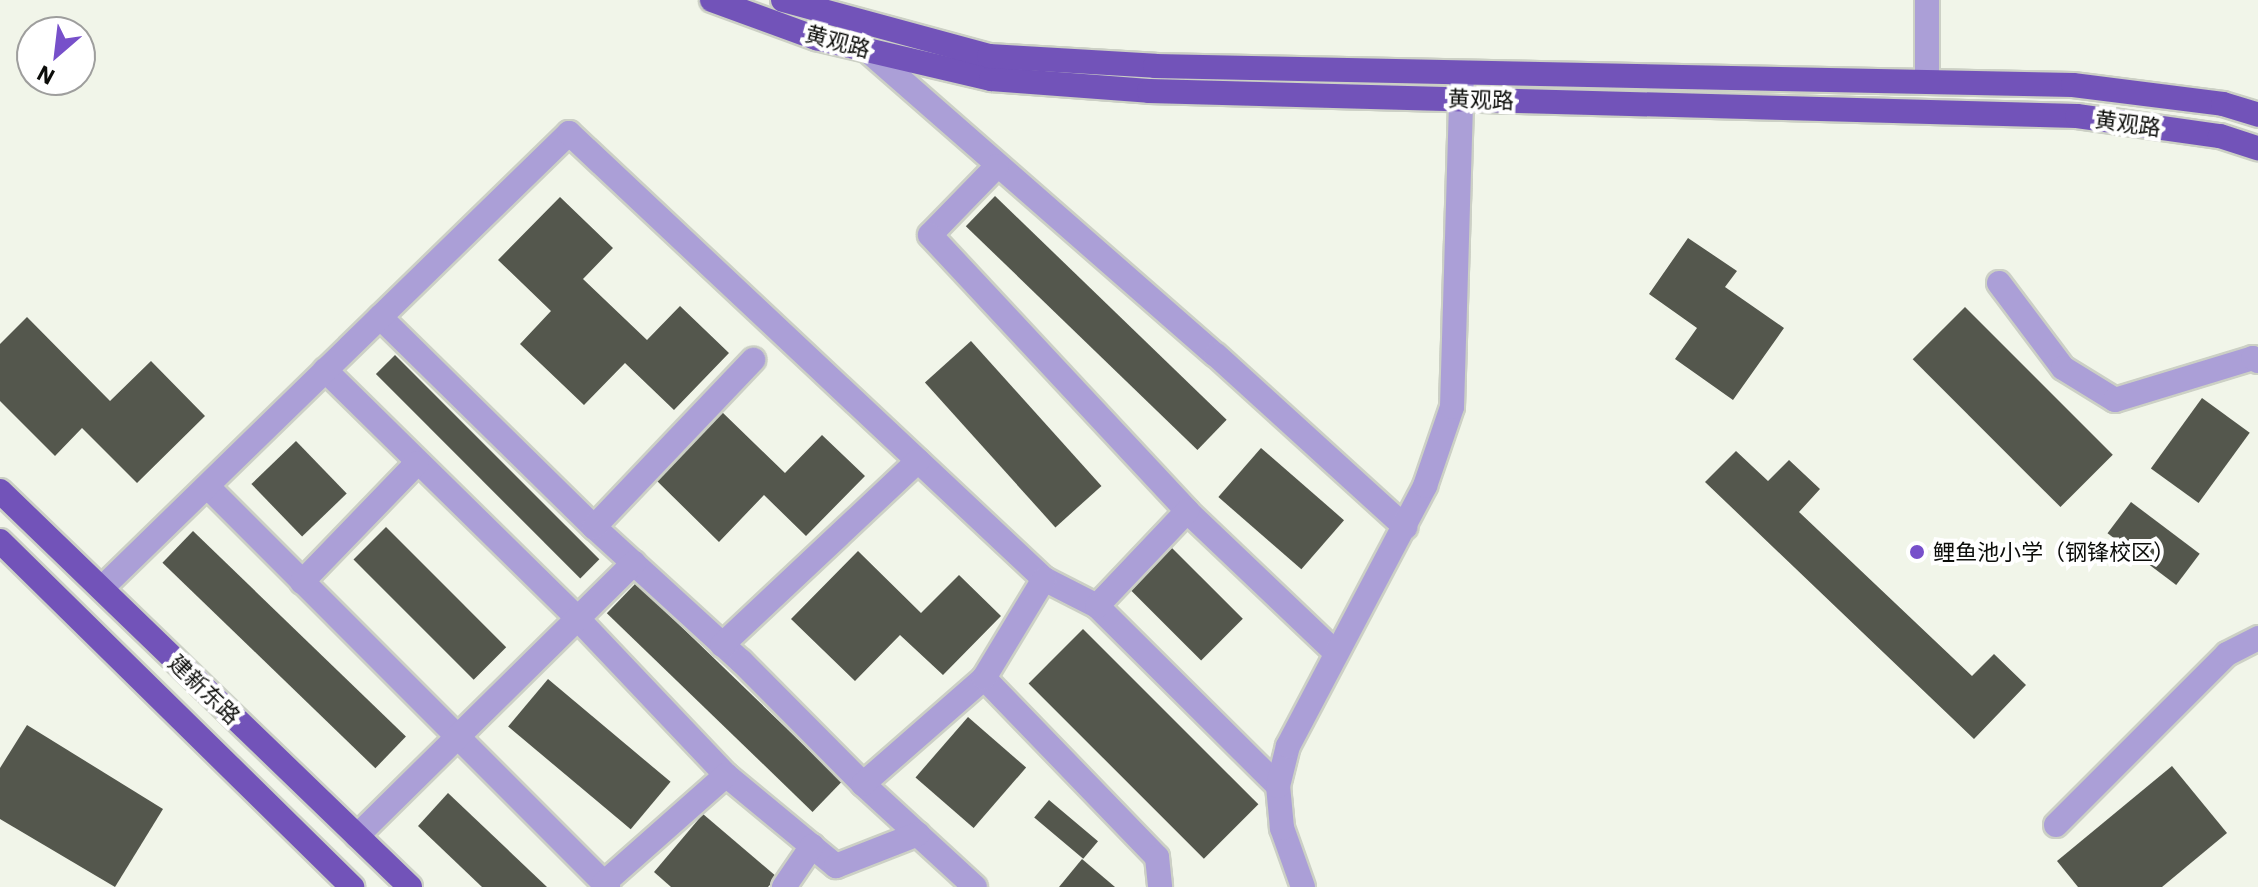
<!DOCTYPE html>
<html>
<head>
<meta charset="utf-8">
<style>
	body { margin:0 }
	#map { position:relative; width:2258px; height:887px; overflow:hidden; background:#f1f5e9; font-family:"IBM Plex Sans","Noto Sans SC",sans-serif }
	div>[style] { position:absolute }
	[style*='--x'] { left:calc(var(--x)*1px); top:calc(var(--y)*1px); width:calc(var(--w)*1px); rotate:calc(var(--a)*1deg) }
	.building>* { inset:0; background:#54574d; transform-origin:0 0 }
	.roads { filter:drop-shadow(2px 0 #ccd0c5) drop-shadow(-2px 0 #ccd0c5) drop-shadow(0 2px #ccd0c5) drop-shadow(0 -2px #ccd0c5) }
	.minor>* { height:24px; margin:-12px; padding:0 12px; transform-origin:12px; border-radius:12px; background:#ab9fd7 }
	.major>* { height:24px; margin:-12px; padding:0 12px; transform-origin:12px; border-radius:12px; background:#7253b9 }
	.dots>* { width:22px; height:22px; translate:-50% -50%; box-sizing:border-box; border:4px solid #fff; border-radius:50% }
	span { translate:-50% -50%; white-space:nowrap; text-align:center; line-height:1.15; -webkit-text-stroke:8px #fff; paint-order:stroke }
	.street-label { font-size:22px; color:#0c0d0a }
	.poi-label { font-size:22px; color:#0c0d0a }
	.left { translate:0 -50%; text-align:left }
	.north { position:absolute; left:16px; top:16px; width:80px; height:80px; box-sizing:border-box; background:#fff; border:2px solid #9e9e9d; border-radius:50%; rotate:208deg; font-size:22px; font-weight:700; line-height:32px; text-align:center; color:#0c0d0a }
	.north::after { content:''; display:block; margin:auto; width:28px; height:36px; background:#7750ca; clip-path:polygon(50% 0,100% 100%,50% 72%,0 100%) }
</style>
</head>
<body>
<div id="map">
	<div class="building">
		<i style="left:995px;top:196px;width:322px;height:42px;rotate:44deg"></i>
		<i style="clip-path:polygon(560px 197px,613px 248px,583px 279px,647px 340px,680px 306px,729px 353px,674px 410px,625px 363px,584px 405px,520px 344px,551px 311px,498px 260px)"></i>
		<i style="clip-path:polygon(1688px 238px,1737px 271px,1725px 287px,1784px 328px,1733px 400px,1675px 359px,1697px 328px,1649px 294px)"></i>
		<i style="left:1965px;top:307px;width:209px;height:74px;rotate:45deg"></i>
		<i style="clip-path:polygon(27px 317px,110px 401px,151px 361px,205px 416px,137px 483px,82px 428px,55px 456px,0 401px,0 344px)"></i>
		<i style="left:971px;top:341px;width:195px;height:62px;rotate:48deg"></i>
		<i style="left:395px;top:355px;width:289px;height:27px;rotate:45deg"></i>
		<i style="left:2202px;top:398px;width:59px;height:87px;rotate:36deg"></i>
		<i style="clip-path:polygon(721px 411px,785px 473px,822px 435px,865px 476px,806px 536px,764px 495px,719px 542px,655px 479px)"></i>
		<i style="left:296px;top:441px;width:73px;height:62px;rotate:46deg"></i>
		<i style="left:1261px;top:448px;width:110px;height:65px;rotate:41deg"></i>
		<i style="clip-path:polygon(1736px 451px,1768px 481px,1789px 460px,1820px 489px,1799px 512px,1972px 676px,1994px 654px,2026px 685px,1974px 739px,1705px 482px)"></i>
		<i style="left:2131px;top:502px;width:86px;height:39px;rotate:37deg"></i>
		<i style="left:386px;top:527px;width:170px;height:46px;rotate:45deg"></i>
		<i style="left:193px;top:531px;width:296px;height:44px;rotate:44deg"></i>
		<i style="left:1170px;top:546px;width:103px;height:59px;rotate:45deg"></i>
		<i style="clip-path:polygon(858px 551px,921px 613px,959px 575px,1001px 616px,943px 675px,900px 635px,855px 681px,791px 619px)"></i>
		<i style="left:636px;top:583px;width:286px;height:42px;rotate:44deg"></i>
		<i style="left:1083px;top:629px;width:248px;height:77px;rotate:45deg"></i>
		<i style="left:548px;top:679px;width:160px;height:62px;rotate:40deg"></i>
		<i style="left:968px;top:717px;width:77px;height:80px;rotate:41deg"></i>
		<i style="clip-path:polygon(27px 725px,163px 809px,115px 887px,0 819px,0 768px)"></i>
		<i style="clip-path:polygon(2172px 766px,2227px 833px,2162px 887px,2078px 887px,2057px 861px)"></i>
		<i style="clip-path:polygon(448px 793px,547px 887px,482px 887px,418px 826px)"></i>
		<i style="left:1049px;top:800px;width:64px;height:23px;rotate:40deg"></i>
		<i style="clip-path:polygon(703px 814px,777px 877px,768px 887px,671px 887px,654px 872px)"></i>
		<i style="clip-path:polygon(1082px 859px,1115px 887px,1059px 887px)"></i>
	</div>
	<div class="roads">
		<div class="minor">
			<i style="--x:867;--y:50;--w:463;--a:41.2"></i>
			<i style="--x:1216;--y:355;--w:256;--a:42.3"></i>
			<i style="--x:1927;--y:81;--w:81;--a:-90"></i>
			<i style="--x:997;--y:166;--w:96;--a:134.2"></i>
			<i style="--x:930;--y:235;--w:377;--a:47"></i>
			<i style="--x:1187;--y:511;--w:206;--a:43.6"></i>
			<i style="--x:1999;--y:283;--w:106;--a:53"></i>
			<i style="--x:2063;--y:368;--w:61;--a:31.6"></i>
			<i style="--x:2115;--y:400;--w:144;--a:-16.9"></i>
			<i style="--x:2253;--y:358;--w:6;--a:31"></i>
			<i style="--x:380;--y:317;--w:300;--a:44.5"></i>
			<i style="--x:594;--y:527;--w:199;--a:42.4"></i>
			<i style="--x:741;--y:661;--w:173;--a:45.2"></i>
			<i style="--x:863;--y:784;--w:152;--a:42.6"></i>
			<i style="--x:325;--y:370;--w:355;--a:44.5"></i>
			<i style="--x:578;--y:619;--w:215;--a:46.5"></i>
			<i style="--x:726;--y:775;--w:143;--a:39.6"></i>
			<i style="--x:836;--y:866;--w:88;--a:-21.3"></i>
			<i style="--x:208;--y:487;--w:566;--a:45"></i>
			<i style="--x:594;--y:527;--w:231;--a:-46.4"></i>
			<i style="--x:302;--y:582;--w:165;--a:-46"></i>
			<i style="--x:102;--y:588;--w:652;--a:-44.25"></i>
			<i style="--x:569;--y:133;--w:652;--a:43.2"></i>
			<i style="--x:1044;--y:579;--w:59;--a:27"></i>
			<i style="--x:1097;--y:606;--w:255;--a:44.8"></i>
			<i style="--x:1097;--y:606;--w:131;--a:-46.5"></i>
			<i style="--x:722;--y:645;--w:269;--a:-43.2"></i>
			<i style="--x:984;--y:678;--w:249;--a:46"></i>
			<i style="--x:1157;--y:857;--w:30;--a:84"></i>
			<i style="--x:863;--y:784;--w:161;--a:-41.2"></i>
			<i style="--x:984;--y:678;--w:116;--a:-58.8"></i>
			<i style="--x:2056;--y:825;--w:242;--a:-45"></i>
			<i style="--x:2227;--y:654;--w:35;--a:-27"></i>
			<i style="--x:357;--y:836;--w:389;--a:-44.6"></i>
			<i style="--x:604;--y:883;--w:163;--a:-41.5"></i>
			<i style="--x:784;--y:887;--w:50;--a:-55.7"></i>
			<i style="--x:1303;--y:887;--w:63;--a:-109.6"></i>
			<i style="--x:1282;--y:828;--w:42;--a:-95.4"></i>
			<i style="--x:1278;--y:786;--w:41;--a:-76"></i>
			<i style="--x:1288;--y:746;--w:294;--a:-62.2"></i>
			<i style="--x:1425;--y:486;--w:83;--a:-71.1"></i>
			<i style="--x:1452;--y:407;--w:329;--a:-88.3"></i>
		</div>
		<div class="major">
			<i style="--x:712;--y:0;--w:111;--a:20.1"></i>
			<i style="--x:816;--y:38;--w:180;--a:13.2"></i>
			<i style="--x:991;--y:79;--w:158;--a:4.3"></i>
			<i style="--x:1149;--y:91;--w:928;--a:1.54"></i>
			<i style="--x:2077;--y:116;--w:144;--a:8"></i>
			<i style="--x:2220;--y:136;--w:40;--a:18"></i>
			<i style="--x:783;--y:0;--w:213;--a:15.2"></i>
			<i style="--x:989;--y:56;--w:166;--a:3.4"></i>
			<i style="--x:1155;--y:66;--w:918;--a:1.19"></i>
			<i style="--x:2073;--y:85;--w:151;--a:7.2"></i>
			<i style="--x:2223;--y:104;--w:37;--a:17"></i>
			<i style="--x:0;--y:491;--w:570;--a:44"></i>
			<i style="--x:0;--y:541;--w:494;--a:44.5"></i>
		</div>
	</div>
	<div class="dots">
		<i style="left:1917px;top:552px;background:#7750ca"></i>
	</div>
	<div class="street-label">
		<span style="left:838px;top:41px;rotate:15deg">黄观路</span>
		<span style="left:1481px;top:99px;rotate:2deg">黄观路</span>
		<span style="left:2128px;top:123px;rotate:8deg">黄观路</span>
		<span style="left:205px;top:689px;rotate:44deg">建新东路</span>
	</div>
	<div class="poi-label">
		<span class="left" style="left:1933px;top:552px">鲤鱼池小学（钢锋校区）</span>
	</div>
	<div class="north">N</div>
</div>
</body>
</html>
